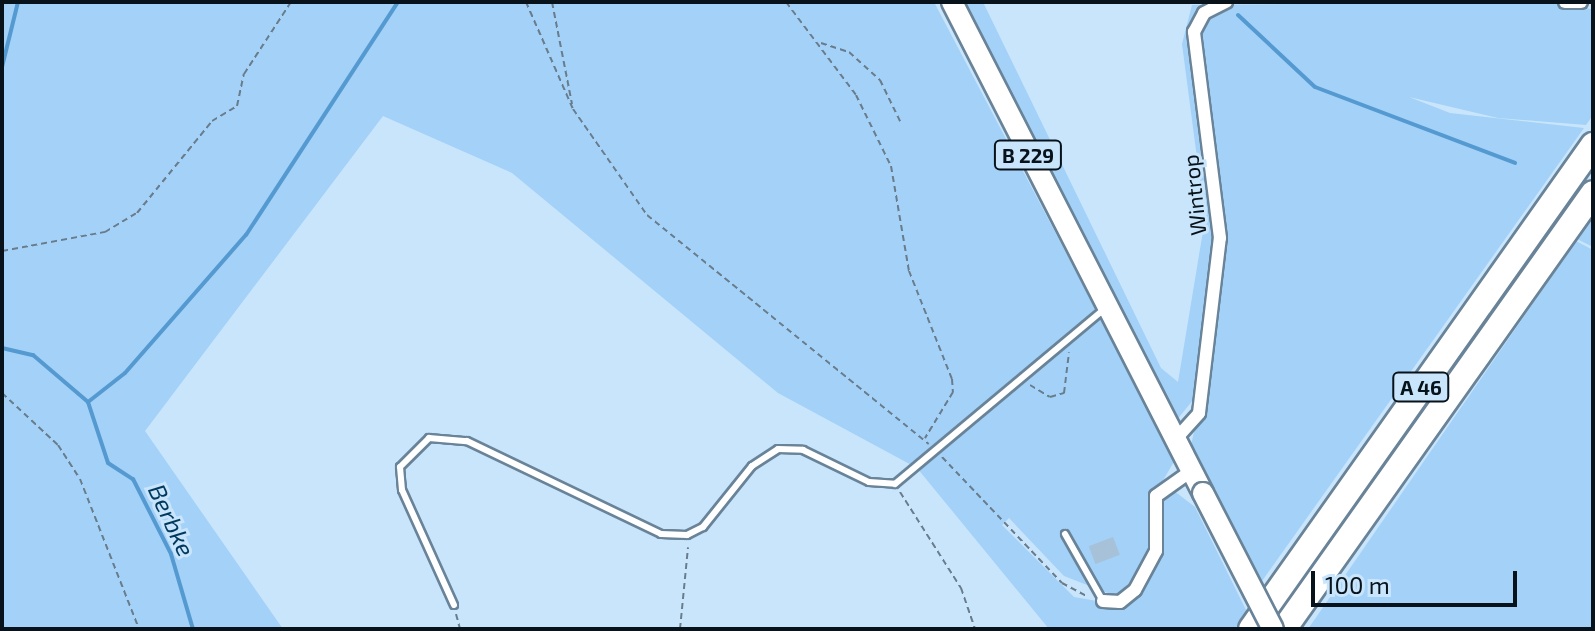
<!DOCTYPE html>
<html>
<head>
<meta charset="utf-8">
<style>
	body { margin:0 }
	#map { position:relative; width:1595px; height:631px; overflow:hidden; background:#c9e5fc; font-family:"Exo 2",sans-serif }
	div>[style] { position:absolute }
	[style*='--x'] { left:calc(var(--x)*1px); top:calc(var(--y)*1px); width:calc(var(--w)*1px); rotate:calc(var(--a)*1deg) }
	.green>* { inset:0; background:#a3d1f8 }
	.stream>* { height:4px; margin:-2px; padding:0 2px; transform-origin:2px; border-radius:2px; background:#549ad1 }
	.building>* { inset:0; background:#a6c1d8; transform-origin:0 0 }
	.path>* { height:2px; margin-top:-1px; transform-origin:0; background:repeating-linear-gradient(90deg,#697c8b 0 6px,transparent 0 10px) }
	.roads { filter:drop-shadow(2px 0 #698398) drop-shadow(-2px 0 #698398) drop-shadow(0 2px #698398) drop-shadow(0 -2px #698398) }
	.service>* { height:6px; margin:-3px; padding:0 3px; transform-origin:3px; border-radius:3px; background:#fff }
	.minor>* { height:12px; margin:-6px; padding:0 6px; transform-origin:6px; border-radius:6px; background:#fff }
	.primary>* { height:20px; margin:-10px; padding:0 10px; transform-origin:10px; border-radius:10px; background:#fff }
	.motorway>* { height:24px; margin:-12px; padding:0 12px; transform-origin:12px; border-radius:12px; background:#fff }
	.bridges { filter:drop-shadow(2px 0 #698398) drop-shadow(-2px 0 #698398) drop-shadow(0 2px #698398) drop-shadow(0 -2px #698398) }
	.primary-bridge>* { height:20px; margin:-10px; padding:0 10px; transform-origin:10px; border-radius:10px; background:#fff }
	span { translate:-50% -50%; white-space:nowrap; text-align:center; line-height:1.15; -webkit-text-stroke:6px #c9e5fc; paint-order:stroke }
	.shield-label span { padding:2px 6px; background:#c9e5fc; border:2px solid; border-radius:6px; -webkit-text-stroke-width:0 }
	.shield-label { font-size:20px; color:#08121a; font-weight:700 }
	.street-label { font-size:22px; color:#08121a }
	.water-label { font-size:24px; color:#00395d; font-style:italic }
	.frame { position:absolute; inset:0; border:4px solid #08121a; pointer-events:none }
	.scale { position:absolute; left:1311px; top:571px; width:206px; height:36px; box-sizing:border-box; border:4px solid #08121a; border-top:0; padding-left:10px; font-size:24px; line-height:28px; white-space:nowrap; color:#08121a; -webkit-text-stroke:6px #c9e5fc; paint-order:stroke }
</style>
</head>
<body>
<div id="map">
	<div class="green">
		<i style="clip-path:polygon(2px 2px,934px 2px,1175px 460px,1151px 501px,1151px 554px,1118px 597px,1064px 576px,1009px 518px,1002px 525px,1074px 597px,1120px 605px,1141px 594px,1159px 558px,1159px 503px,1173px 490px,1195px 507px,1247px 612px,1235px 629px,1049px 629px,917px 468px,778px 393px,512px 173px,383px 116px,145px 431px,283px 629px,2px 629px)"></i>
		<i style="clip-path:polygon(963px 2px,983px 2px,1161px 368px,1178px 382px,1205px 219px,1182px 44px,1192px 5px,1553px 2px,1591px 9px,1593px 2px,1593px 115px,1586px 125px,1498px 118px,1409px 97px,1450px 113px,1584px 128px,1262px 581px,1191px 445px,1201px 402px,1193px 400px,1176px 421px)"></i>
		<i style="clip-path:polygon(1593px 216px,1593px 247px,1577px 239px)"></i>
		<i style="clip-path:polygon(1576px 241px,1593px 250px,1593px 629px,1308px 629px)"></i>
	</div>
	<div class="stream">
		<i style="--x:1238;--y:15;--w:105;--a:43.1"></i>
		<i style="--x:1315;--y:87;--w:214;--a:20.8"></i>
		<i style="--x:2;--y:67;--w:67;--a:-76.2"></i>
		<i style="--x:2;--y:348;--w:32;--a:13"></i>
		<i style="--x:33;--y:355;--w:72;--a:40.5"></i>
		<i style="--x:88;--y:402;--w:64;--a:71.8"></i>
		<i style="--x:108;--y:463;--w:30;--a:33"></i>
		<i style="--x:133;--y:479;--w:84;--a:63.1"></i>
		<i style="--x:171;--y:554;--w:78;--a:73.7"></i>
		<i style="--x:88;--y:402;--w:47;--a:-38.1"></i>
		<i style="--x:125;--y:373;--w:184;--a:-48.8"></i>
		<i style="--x:246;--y:235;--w:278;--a:-56.9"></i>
	</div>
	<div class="building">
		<i style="left:1113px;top:537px;width:19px;height:26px;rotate:69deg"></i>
	</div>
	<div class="path">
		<i style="--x:526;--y:2;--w:117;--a:66.3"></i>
		<i style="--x:573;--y:109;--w:129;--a:55.1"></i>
		<i style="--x:647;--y:215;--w:363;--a:39.1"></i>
		<i style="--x:552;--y:2;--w:104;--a:78.9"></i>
		<i style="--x:786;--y:2;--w:116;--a:53"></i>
		<i style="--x:856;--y:95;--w:79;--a:63.8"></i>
		<i style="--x:891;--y:166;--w:107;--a:80.3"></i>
		<i style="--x:909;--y:271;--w:116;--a:68.3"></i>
		<i style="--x:952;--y:379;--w:13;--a:86"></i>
		<i style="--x:953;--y:392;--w:54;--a:121.3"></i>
		<i style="--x:821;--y:43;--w:29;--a:18"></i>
		<i style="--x:849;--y:52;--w:42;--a:42.1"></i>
		<i style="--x:880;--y:80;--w:46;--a:64"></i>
		<i style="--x:2;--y:251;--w:105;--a:-10.5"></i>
		<i style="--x:105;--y:232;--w:37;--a:-31"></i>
		<i style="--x:137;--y:213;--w:119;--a:-50.8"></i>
		<i style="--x:212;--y:121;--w:29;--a:-31"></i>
		<i style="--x:237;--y:106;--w:33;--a:-78"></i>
		<i style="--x:244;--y:74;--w:86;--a:-56.9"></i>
		<i style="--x:1030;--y:385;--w:23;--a:31"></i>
		<i style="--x:1050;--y:397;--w:15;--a:-16"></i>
		<i style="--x:1064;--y:393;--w:41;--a:-83"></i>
		<i style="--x:2;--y:393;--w:76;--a:42.9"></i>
		<i style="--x:58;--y:445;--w:40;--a:57.1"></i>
		<i style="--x:80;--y:479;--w:161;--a:68.5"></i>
		<i style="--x:942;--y:457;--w:174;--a:46.4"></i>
		<i style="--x:1062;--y:583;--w:27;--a:28"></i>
		<i style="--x:900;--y:492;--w:114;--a:57.6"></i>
		<i style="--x:961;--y:588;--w:43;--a:71.1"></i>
		<i style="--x:456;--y:614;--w:16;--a:75"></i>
		<i style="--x:680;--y:629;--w:82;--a:-84.4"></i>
	</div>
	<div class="roads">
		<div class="service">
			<i style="--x:1065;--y:534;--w:77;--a:60.4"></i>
			<i style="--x:454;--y:605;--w:126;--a:-114.3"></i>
			<i style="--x:402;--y:490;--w:23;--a:-95"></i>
			<i style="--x:400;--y:467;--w:41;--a:-45"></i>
			<i style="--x:429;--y:438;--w:38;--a:5"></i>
			<i style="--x:467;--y:441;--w:215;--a:25.6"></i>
			<i style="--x:661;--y:534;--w:26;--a:2"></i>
			<i style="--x:687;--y:535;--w:18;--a:-27"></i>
			<i style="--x:703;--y:527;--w:78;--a:-51.2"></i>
			<i style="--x:752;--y:466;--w:31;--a:-33"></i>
			<i style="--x:778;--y:449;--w:25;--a:2"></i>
			<i style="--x:803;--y:450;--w:73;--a:25.9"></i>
			<i style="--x:869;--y:482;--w:26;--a:4"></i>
			<i style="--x:895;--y:484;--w:273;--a:-39.9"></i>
		</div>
		<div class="minor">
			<i style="--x:1565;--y:2;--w:16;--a:0"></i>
			<i style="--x:1175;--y:440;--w:36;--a:-48"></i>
			<i style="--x:1199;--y:413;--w:176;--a:-83.2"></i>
			<i style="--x:1220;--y:238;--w:208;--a:-97.2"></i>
			<i style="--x:1194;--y:32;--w:21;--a:-62"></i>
			<i style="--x:1204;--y:13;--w:25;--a:-27"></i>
			<i style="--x:1103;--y:601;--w:17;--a:3"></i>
			<i style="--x:1120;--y:602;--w:19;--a:-39"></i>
			<i style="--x:1135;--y:590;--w:44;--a:-61.7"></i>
			<i style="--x:1156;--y:551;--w:55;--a:-90"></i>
			<i style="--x:1156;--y:496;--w:43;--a:-35.5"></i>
		</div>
		<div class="primary">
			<i style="--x:952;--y:2;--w:551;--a:62.92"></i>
		</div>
		<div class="motorway">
			<i style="--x:1251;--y:629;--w:593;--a:-54.75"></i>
			<i style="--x:1284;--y:629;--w:534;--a:-54.67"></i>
		</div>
	</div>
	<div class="bridges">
		<div class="primary-bridge">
			<i style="--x:1203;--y:493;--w:153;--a:62.8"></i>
		</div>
	</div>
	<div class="shield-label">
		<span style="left:1028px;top:155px">B 229</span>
		<span style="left:1421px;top:387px">A 46</span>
	</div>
	<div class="street-label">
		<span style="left:1194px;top:195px;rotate:-96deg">Wintrop</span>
	</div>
	<div class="water-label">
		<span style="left:172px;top:520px;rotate:65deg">Berbke</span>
	</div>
	<div class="frame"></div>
	<div class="scale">100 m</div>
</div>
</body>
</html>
